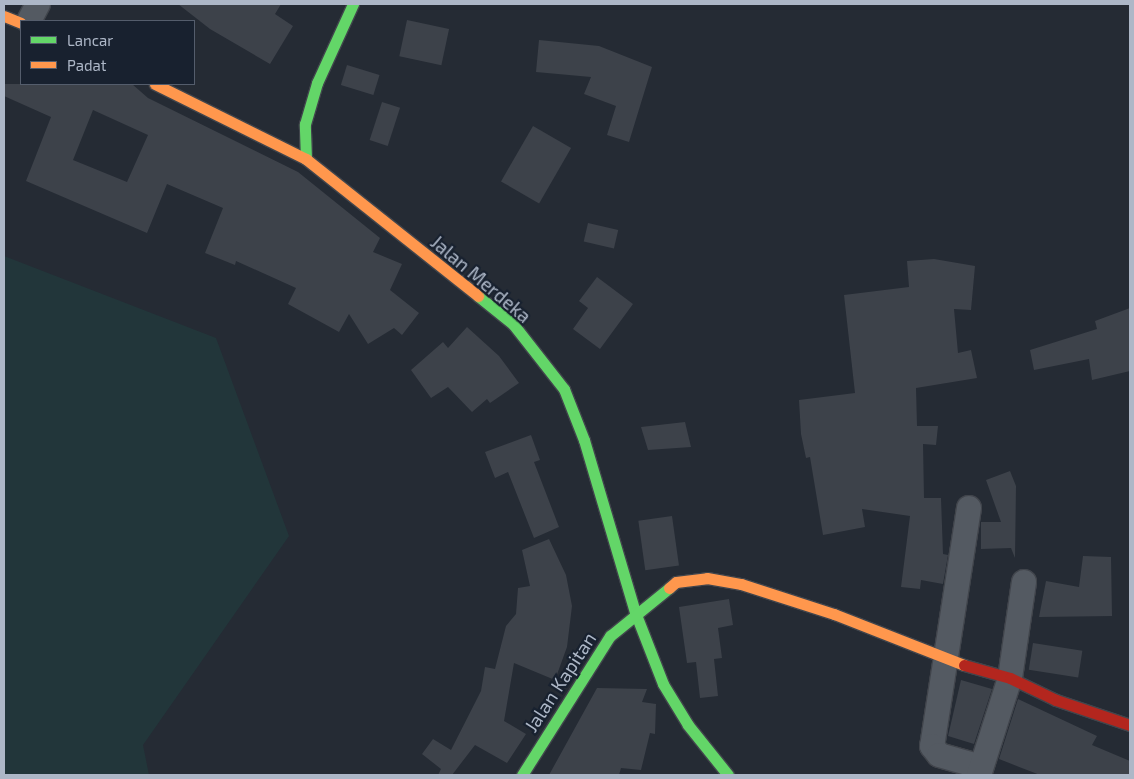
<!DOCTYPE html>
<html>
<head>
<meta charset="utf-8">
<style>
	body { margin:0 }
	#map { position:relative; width:1134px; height:779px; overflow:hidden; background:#252b34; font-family:"Exo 2",sans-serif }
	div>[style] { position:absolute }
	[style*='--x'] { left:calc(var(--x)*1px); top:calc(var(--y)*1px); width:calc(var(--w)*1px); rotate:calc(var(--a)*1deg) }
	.green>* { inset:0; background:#22363a }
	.building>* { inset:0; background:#3d424a; transform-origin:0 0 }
	.roads { filter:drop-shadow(1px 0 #41454c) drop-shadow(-1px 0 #41454c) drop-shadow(0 1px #41454c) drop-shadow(0 -1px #41454c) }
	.street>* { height:24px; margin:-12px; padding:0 12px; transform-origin:12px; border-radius:12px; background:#545a62 }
	.fast>* { height:11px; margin:-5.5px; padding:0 5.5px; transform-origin:5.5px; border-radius:5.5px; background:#63d668 }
	.slow>* { height:11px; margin:-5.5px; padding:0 5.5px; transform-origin:5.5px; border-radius:5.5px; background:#ff974d }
	.jam>* { height:11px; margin:-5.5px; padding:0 5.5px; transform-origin:5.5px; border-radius:5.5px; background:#b3261e }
	span { translate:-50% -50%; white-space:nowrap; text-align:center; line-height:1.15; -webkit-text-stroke:4.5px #18212f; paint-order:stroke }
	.street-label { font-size:19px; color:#adb7c7 }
	.frame { position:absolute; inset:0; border:5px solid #adb7c7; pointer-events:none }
	.legend { position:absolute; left:20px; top:20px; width:175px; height:65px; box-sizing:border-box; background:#18212f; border:1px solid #545d6c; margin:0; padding:6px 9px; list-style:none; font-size:15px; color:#adb7c7 }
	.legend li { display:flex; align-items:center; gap:10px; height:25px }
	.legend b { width:25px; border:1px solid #545d6c }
</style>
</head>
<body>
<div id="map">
	<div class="green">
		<i style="clip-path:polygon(4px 256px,216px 338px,289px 536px,143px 745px,149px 775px,4px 775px)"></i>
	</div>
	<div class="building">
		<i style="clip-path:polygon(178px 4px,281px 4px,275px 14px,293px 26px,270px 64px,210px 29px)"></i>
		<i style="left:407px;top:20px;width:43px;height:37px;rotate:12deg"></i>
		<i style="clip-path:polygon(539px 40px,599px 46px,652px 67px,629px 142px,607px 135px,616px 106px,584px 94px,591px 77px,536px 72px)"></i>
		<i style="left:347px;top:65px;width:34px;height:21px;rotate:17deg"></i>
		<i style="clip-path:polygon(evenodd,4px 84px,132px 84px,148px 98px,298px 172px,380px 238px,373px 252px,402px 264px,390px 290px,419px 313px,402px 335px,394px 328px,368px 344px,349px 314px,339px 332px,288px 304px,296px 288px,236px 261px,235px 265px,205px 253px,223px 208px,167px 184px,147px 233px,26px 181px,51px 117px,4px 96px,4px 84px,93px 110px,148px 135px,127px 182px,73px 160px,93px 110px)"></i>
		<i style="left:382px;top:102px;width:19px;height:40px;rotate:18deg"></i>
		<i style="left:533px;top:126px;width:44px;height:64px;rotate:30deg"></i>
		<i style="left:588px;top:223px;width:31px;height:19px;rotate:13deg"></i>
		<i style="clip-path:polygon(934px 259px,975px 266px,971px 310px,954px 309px,958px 353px,971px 350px,977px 378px,916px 388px,917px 426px,938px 426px,936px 445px,923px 444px,924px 498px,941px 498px,943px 554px,948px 555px,943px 584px,921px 580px,920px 589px,901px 587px,910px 516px,862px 509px,865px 527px,823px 535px,810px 457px,806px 458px,801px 434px,799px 400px,855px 393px,844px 295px,909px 287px,907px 261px)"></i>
		<i style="clip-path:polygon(597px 277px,633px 304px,600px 349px,573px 329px,588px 308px,579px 301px)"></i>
		<i style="clip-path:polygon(1130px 308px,1130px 371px,1092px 380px,1089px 359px,1034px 370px,1030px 350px,1097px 329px,1095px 321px)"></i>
		<i style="clip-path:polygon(467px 327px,499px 356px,519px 383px,490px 403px,487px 399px,472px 412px,448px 387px,431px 398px,411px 370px,443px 342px,448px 348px)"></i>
		<i style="clip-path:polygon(685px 422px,691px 447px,648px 450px,641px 427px)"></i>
		<i style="clip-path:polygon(531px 435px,540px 460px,534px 462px,559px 527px,534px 538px,508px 472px,495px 478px,485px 452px)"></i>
		<i style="clip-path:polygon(1010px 471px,1016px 486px,1015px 558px,1011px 548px,981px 549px,981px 522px,1001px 522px,986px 480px)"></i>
		<i style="left:672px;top:516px;width:50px;height:34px;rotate:82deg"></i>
		<i style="clip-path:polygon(549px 539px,566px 575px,572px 606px,567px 647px,555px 680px,514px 663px,504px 721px,526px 734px,507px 763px,475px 745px,452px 775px,438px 775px,441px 769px,422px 754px,433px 739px,451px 750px,481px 691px,485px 667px,495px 669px,506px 626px,516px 614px,518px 588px,530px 586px,522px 550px)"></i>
		<i style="clip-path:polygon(1083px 556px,1111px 557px,1112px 616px,1039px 617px,1046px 581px,1079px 587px)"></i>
		<i style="clip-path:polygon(729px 599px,733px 625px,718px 628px,722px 658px,714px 659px,718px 696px,700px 698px,696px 662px,687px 663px,679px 607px)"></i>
		<i style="left:1033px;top:643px;width:50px;height:27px;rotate:9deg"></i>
		<i style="clip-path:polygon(961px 680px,992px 689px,974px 744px,948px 736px)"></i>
		<i style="clip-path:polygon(597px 688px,647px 689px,642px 702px,656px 704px,655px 734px,650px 733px,641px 770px,621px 768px,619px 775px,549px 775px)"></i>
		<i style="clip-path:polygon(1018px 699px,1097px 736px,1092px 745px,1130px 761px,1130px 775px,1040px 775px,999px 759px)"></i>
	</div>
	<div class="roads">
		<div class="street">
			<i style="--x:29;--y:21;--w:19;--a:-62"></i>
			<i style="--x:969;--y:508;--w:241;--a:98.8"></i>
			<i style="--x:932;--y:746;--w:11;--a:52"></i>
			<i style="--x:939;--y:755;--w:44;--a:15.9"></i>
			<i style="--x:979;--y:775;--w:102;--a:-72.3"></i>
			<i style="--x:1010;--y:678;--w:97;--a:-81.7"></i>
		</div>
		<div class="fast">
			<i style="--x:306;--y:159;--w:35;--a:-92"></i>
			<i style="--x:305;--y:124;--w:43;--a:-73.7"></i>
			<i style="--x:317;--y:83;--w:87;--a:-65.5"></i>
			<i style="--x:478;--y:296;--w:45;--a:38.7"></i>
			<i style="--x:513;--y:324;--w:83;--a:51.9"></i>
			<i style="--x:564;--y:389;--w:55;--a:68.6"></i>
			<i style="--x:584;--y:440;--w:179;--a:73.5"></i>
			<i style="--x:635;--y:612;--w:77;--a:68.7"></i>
			<i style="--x:663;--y:684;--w:48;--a:58.6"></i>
			<i style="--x:688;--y:725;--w:64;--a:51.3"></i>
			<i style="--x:522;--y:775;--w:165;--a:-57.7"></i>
			<i style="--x:610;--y:636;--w:76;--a:-39.1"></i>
		</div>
		<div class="slow">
			<i style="--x:4;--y:16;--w:18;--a:22"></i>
			<i style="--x:155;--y:84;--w:169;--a:26.4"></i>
			<i style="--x:306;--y:159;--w:220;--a:38.5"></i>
			<i style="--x:669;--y:588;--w:9;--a:-41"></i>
			<i style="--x:676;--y:582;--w:31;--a:-7"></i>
			<i style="--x:707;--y:578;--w:35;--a:10"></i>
			<i style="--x:741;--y:584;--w:98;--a:17.9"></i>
			<i style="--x:834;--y:614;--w:140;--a:21.4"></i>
		</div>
		<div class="jam">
			<i style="--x:964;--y:665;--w:48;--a:15.8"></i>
			<i style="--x:1010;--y:678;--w:51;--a:25.6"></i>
			<i style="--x:1056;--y:700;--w:78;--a:18.7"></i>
		</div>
	</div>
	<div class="street-label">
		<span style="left:481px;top:279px;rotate:40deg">Jalan Merdeka</span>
		<span style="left:560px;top:682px;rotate:-57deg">Jalan Kapitan</span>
	</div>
	<div class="frame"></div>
	<ul class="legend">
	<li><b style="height:6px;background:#63d668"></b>Lancar</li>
	<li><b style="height:6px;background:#ff974d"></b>Padat</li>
	</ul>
</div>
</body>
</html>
